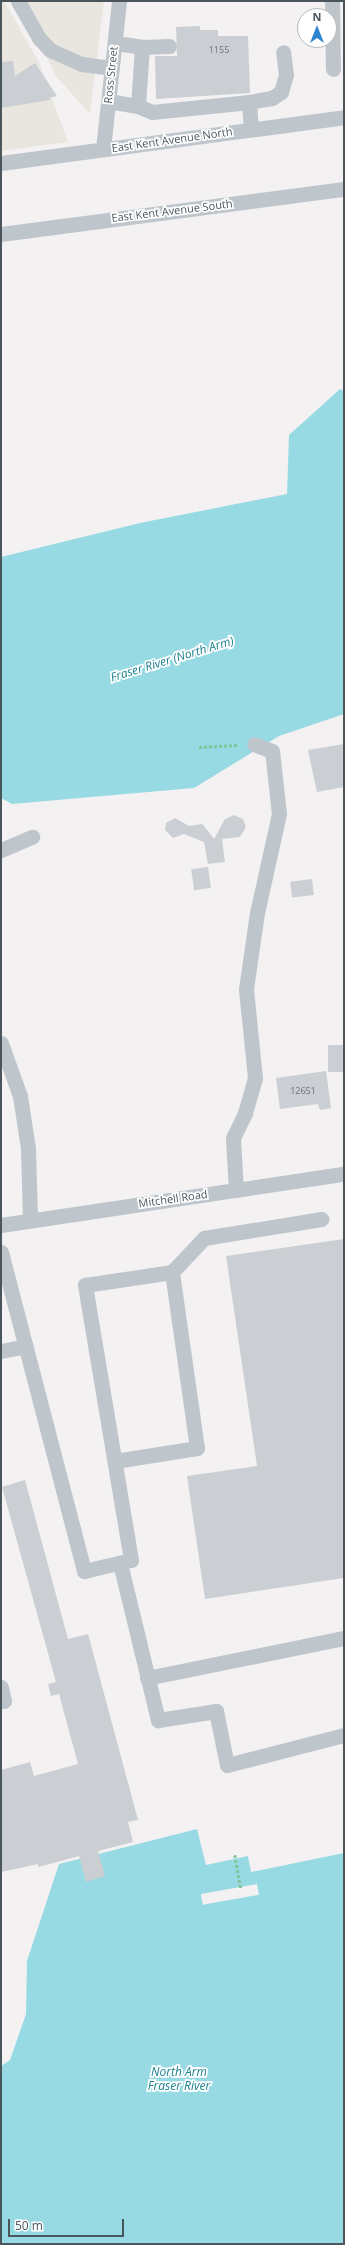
<!DOCTYPE html>
<html>
<head>
<meta charset="utf-8">
<style>
	body { margin:0 }
	#map { position:relative; width:345px; height:2245px; overflow:hidden; background:#f3f1f1; font-family:"Open Sans",sans-serif }
	div>[style] { position:absolute }
	[style*='--x'] { left:calc(var(--x)*1px); top:calc(var(--y)*1px); width:calc(var(--w)*1px); rotate:calc(var(--a)*1deg) }
	.commercial>* { inset:0; background:#e9e6df }
	.water>* { inset:0; background:#98dae3 }
	.pier>* { inset:0; background:#f3f1f1; transform-origin:0 0 }
	.building>* { inset:0; background:#cbcfd3; transform-origin:0 0 }
	.path>* { height:2.5px; margin-top:-1.25px; transform-origin:0; background:repeating-linear-gradient(90deg,#81c59d 0 3px,transparent 0 5px) }
	.minor>* { height:15px; margin:-7.5px; padding:0 7.5px; transform-origin:7.5px; border-radius:7.5px; background:#bec6cc }
	span { translate:-50% -50%; white-space:nowrap; text-align:center; line-height:1.15; -webkit-text-stroke:3.5px #fff; paint-order:stroke }
	.number-label { font-size:9px; color:#6b747a }
	.number-label span { -webkit-text-stroke-width:0 }
	.street-label { font-size:11px; color:#4b565c }
	.water-label { font-size:12px; color:#1c828f; font-style:italic }
	.frame { position:absolute; inset:0; border:2px solid #4b565c; pointer-events:none }
	.north { position:absolute; left:297px; top:8px; width:40px; height:40px; box-sizing:border-box; background:#fff; border:1px solid #b7bbbe; border-radius:50%; rotate:0deg; font-size:11px; font-weight:700; line-height:16px; text-align:center; color:#4b565c }
	.north::after { content:''; display:block; margin:auto; width:14px; height:18px; background:#2f84cf; clip-path:polygon(50% 0,100% 100%,50% 72%,0 100%) }
	.scale { position:absolute; left:8px; top:2219px; width:116px; height:18px; box-sizing:border-box; border:2px solid #4b565c; border-top:0; padding-left:5px; font-size:12px; line-height:14px; white-space:nowrap; color:#4b565c; -webkit-text-stroke:3px #fff; paint-order:stroke }
</style>
</head>
<body>
<div id="map">
	<div class="commercial">
		<i style="clip-path:polygon(1px 1px,4px 1px,39px 62px,68px 142px,1px 151px)"></i>
		<i style="clip-path:polygon(19px 1px,104px 1px,90px 114px,56px 76px)"></i>
	</div>
	<div class="water">
		<i style="clip-path:polygon(340px 389px,344px 391px,344px 714px,279px 736px,194px 788px,12px 804px,1px 798px,1px 557px,140px 523px,287px 494px,289px 435px)"></i>
		<i style="clip-path:polygon(197px 1829px,206px 1865px,248px 1856px,251px 1872px,344px 1853px,344px 2244px,1px 2244px,1px 2066px,10px 2060px,26px 2014px,27px 1961px,59px 1864px)"></i>
	</div>
	<div class="pier">
		<i style="left:257px;top:1884px;width:11px;height:57px;rotate:80deg"></i>
	</div>
	<div class="building">
		<i style="clip-path:polygon(200px 26px,200px 30px,218px 30px,218px 36px,248px 36px,250px 93px,156px 99px,155px 56px,177px 56px,176px 27px)"></i>
		<i style="clip-path:polygon(13px 61px,15px 76px,35px 63px,57px 96px,50px 98px,50px 100px,1px 108px,1px 62px)"></i>
		<i style="clip-path:polygon(344px 744px,344px 787px,317px 792px,308px 750px)"></i>
		<i style="clip-path:polygon(234px 815px,243px 819px,246px 827px,240px 837px,222px 839px,225px 862px,208px 864px,204px 842px,184px 834px,173px 838px,165px 830px,166px 823px,175px 818px,189px 826px,202px 824px,201px 822px,214px 839px,225px 819px)"></i>
		<i style="left:208px;top:867px;width:21px;height:17px;rotate:82deg"></i>
		<i style="left:312px;top:879px;width:16px;height:22px;rotate:83deg"></i>
		<i style="left:344px;top:1045px;width:27px;height:16px;rotate:90deg"></i>
		<i style="clip-path:polygon(326px 1071px,331px 1108px,320px 1110px,318px 1104px,280px 1109px,276px 1078px)"></i>
		<i style="clip-path:polygon(344px 1239px,344px 1578px,205px 1599px,187px 1476px,257px 1466px,226px 1256px)"></i>
		<i style="clip-path:polygon(25px 1480px,68px 1639px,88px 1634px,138px 1820px,128px 1822px,133px 1842px,98px 1851px,105px 1876px,86px 1882px,79px 1856px,38px 1867px,38px 1864px,1px 1872px,1px 1770px,30px 1762px,34px 1776px,78px 1764px,59px 1694px,51px 1696px,48px 1684px,56px 1682px,2px 1487px)"></i>
	</div>
	<div class="path">
		<i style="--x:199;--y:747;--w:40;--a:-2.9"></i>
		<i style="--x:235;--y:1855;--w:34;--a:80"></i>
	</div>
	<div class="minor">
		<i style="--x:18;--y:1;--w:43;--a:60.4"></i>
		<i style="--x:39;--y:38;--w:16;--a:47"></i>
		<i style="--x:50;--y:50;--w:35;--a:24"></i>
		<i style="--x:82;--y:64;--w:30;--a:8"></i>
		<i style="--x:332;--y:1;--w:68;--a:89.2"></i>
		<i style="--x:115;--y:43;--w:27;--a:8"></i>
		<i style="--x:142;--y:47;--w:59;--a:93.9"></i>
		<i style="--x:138;--y:106;--w:15;--a:23"></i>
		<i style="--x:152;--y:112;--w:98;--a:-5.9"></i>
		<i style="--x:249;--y:102;--w:27;--a:86"></i>
		<i style="--x:142;--y:47;--w:27;--a:-2"></i>
		<i style="--x:109;--y:101;--w:29;--a:10"></i>
		<i style="--x:249;--y:102;--w:23;--a:-10"></i>
		<i style="--x:272;--y:98;--w:11;--a:-34"></i>
		<i style="--x:281;--y:92;--w:18;--a:-74"></i>
		<i style="--x:286;--y:75;--w:23;--a:-97"></i>
		<i style="--x:103;--y:149;--w:149;--a:-83.8"></i>
		<i style="--x:1;--y:163;--w:346;--a:-7.6"></i>
		<i style="--x:1;--y:234;--w:346;--a:-7.5"></i>
		<i style="--x:1;--y:850;--w:34;--a:-23"></i>
		<i style="--x:1;--y:1043;--w:56;--a:70.3"></i>
		<i style="--x:20;--y:1096;--w:53;--a:81.3"></i>
		<i style="--x:28;--y:1148;--w:72;--a:88.4"></i>
		<i style="--x:236;--y:1190;--w:52;--a:-93.3"></i>
		<i style="--x:233;--y:1138;--w:28;--a:-64"></i>
		<i style="--x:245;--y:1113;--w:36;--a:-74"></i>
		<i style="--x:255;--y:1078;--w:89;--a:-95.8"></i>
		<i style="--x:246;--y:989;--w:77;--a:-81.8"></i>
		<i style="--x:257;--y:913;--w:101;--a:-77.5"></i>
		<i style="--x:279;--y:814;--w:63;--a:-96.3"></i>
		<i style="--x:272;--y:751;--w:19;--a:-159"></i>
		<i style="--x:1;--y:1225;--w:347;--a:-8.5"></i>
		<i style="--x:1;--y:1252;--w:330;--a:75.4"></i>
		<i style="--x:84;--y:1571;--w:48;--a:-13.2"></i>
		<i style="--x:131;--y:1560;--w:279;--a:-99.5"></i>
		<i style="--x:85;--y:1285;--w:88;--a:-8.5"></i>
		<i style="--x:172;--y:1272;--w:47;--a:-46.7"></i>
		<i style="--x:204;--y:1238;--w:119;--a:-9.2"></i>
		<i style="--x:1;--y:1351;--w:25;--a:-11"></i>
		<i style="--x:115;--y:1461;--w:83;--a:-9"></i>
		<i style="--x:197;--y:1448;--w:178;--a:-98.1"></i>
		<i style="--x:120;--y:1563;--w:162;--a:76.4"></i>
		<i style="--x:158;--y:1720;--w:59;--a:-8.8"></i>
		<i style="--x:216;--y:1711;--w:55;--a:78.5"></i>
		<i style="--x:227;--y:1765;--w:121;--a:-14.4"></i>
		<i style="--x:147;--y:1678;--w:201;--a:-11.5"></i>
		<i style="--x:1;--y:1687;--w:14;--a:78"></i>
		<i style="--x:4;--y:1701;--w:3;--a:180"></i>
	</div>
	<div class="number-label">
		<span style="left:219px;top:50px">1155</span>
		<span style="left:303px;top:1091px">12651</span>
	</div>
	<div class="street-label">
		<span style="left:111px;top:75px;rotate:-84deg">Ross Street</span>
		<span style="left:172px;top:140px;rotate:-8deg">East Kent Avenue North</span>
		<span style="left:172px;top:211px;rotate:-7deg">East Kent Avenue South</span>
		<span style="left:173px;top:1199px;rotate:-8deg">Mitchell Road</span>
	</div>
	<div class="water-label">
		<span style="left:172px;top:659px;rotate:-17deg">Fraser River (North Arm)</span>
		<span style="left:179px;top:2079px">North Arm<br>Fraser River</span>
	</div>
	<div class="frame"></div>
	<div class="north">N</div>
	<div class="scale">50 m</div>
</div>
</body>
</html>
